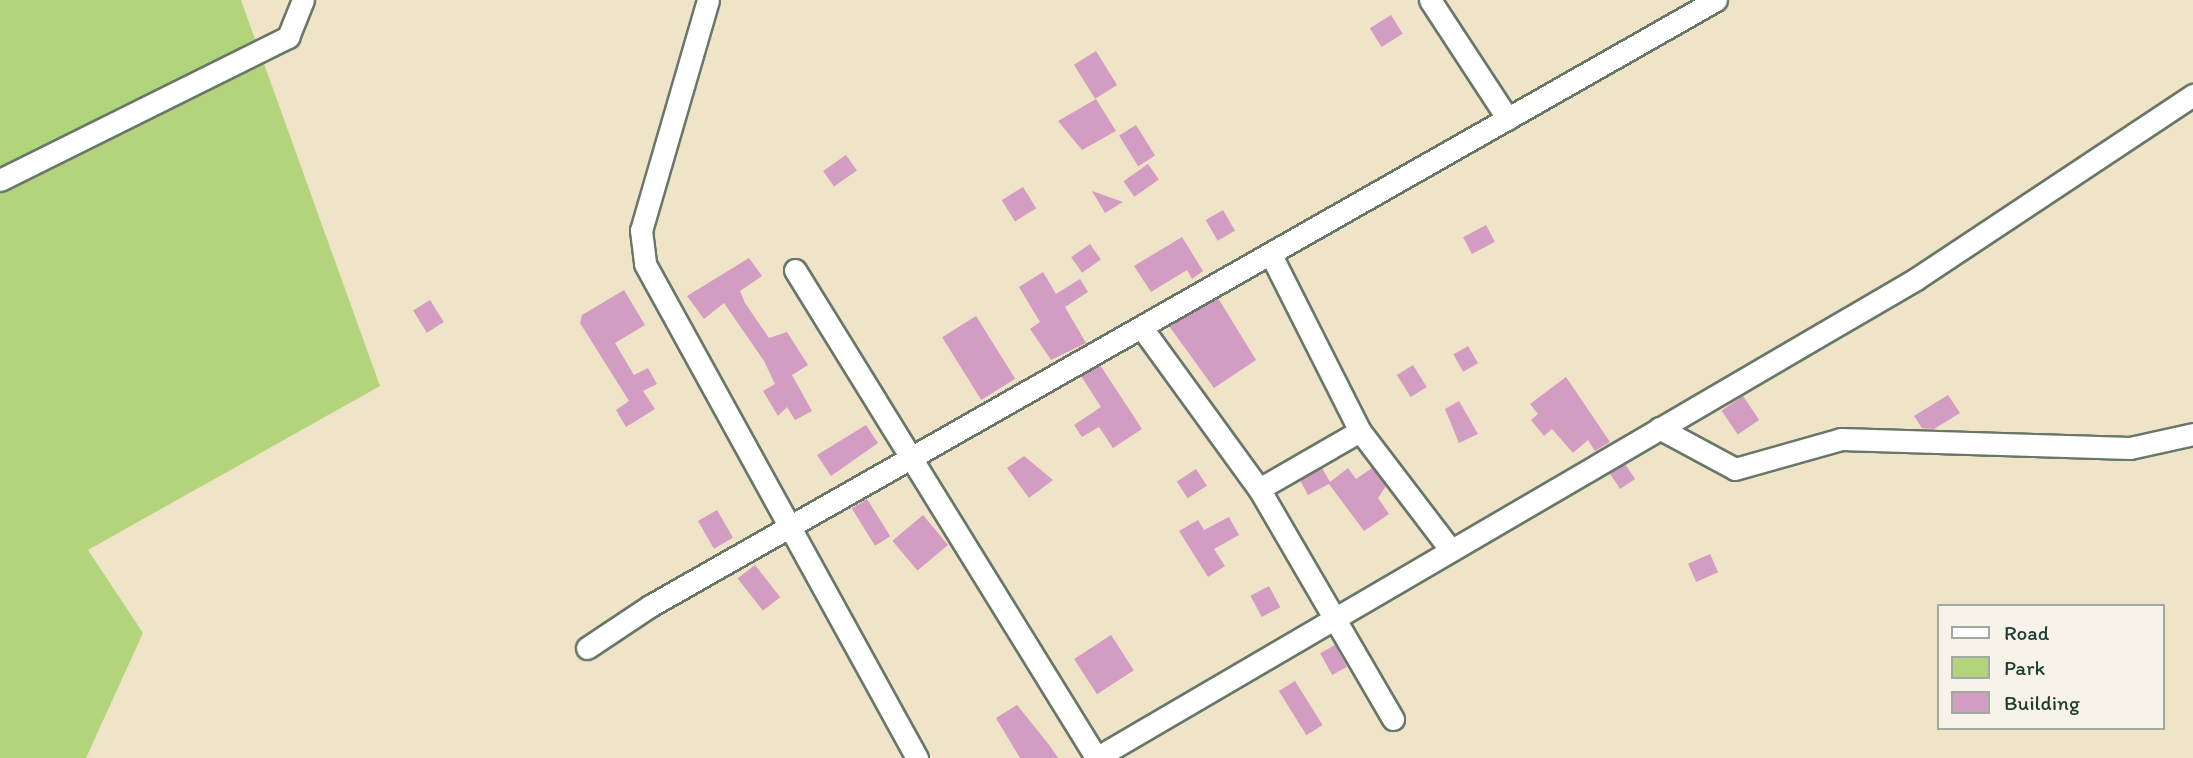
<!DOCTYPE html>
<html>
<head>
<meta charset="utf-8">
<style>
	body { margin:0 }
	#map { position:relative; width:2193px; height:758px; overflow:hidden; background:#efe4c8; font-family:Itim,sans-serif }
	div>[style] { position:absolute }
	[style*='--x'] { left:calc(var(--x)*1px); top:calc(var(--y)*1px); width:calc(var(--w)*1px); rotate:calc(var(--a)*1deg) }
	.green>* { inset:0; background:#b4d47b }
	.building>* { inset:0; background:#d39cc2; transform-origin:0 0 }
	.roads { filter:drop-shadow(2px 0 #687768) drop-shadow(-2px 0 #687768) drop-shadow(0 2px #687768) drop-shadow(0 -2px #687768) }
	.minor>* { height:21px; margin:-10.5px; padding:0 10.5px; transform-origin:10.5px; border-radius:10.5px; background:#fff }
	span { translate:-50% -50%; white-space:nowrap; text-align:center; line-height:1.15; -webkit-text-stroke:5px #f7f3e8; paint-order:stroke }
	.legend { position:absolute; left:1937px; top:604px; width:228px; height:126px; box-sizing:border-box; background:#f7f3e8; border:2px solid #a1aaa0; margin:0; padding:9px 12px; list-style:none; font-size:21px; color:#1f3d34 }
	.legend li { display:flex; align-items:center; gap:14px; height:35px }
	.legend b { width:35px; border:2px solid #a1aaa0 }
</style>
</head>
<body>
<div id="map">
	<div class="green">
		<i style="clip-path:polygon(0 0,241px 0,380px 386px,88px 550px,143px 633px,86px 758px,0 758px)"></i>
	</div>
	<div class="building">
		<i style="left:1391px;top:15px;width:22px;height:25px;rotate:58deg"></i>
		<i style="left:1096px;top:51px;width:40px;height:26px;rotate:58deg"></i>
		<i style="clip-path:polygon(1096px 99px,1116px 131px,1082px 150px,1058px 121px)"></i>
		<i style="left:1136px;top:125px;width:36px;height:20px;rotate:58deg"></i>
		<i style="left:846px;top:155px;width:19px;height:28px;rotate:55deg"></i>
		<i style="left:1148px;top:164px;width:19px;height:30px;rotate:55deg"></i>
		<i style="left:1023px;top:187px;width:25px;height:25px;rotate:58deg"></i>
		<i style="clip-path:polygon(1092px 191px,1123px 202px,1105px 213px)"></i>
		<i style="left:1223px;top:210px;width:24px;height:20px;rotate:60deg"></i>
		<i style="left:1486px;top:225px;width:19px;height:26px;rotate:62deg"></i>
		<i style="clip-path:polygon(1182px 237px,1203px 271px,1192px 279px,1187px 270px,1151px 292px,1134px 266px)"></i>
		<i style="left:1090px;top:244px;width:19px;height:23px;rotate:55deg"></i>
		<i style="clip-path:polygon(749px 258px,762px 276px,740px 291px,745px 303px,769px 338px,787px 332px,808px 365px,792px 375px,812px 411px,795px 420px,787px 407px,778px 416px,763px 391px,775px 384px,764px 361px,724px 303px,704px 319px,687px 296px)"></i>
		<i style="clip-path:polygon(1043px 272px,1056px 294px,1080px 279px,1088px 292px,1065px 307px,1086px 343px,1051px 360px,1030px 329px,1040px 322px,1019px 287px)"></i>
		<i style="clip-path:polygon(624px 290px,645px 325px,615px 343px,634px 375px,648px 368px,657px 384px,643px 391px,655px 409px,626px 427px,616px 410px,629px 401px,580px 323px,582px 315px)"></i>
		<i style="clip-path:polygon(1218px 298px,1256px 360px,1214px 388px,1169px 326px)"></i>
		<i style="left:430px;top:300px;width:26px;height:20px;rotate:58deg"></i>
		<i style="left:976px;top:316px;width:74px;height:40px;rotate:58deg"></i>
		<i style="left:1468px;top:346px;width:20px;height:17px;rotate:60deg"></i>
		<i style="clip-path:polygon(1100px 365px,1142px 429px,1113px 448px,1099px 427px,1082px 437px,1074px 425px,1101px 407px,1081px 376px)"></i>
		<i style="left:1413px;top:365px;width:26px;height:19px;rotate:58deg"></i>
		<i style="clip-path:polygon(1566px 377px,1610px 442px,1595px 451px,1588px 440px,1573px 453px,1552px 429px,1544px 436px,1531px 420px,1538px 414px,1530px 404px)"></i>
		<i style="clip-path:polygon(1948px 395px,1960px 413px,1934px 429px,1922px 428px,1914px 416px)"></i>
		<i style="left:1743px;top:396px;width:29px;height:26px;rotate:56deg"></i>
		<i style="clip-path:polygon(1459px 401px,1478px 434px,1459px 443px,1445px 409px)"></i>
		<i style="clip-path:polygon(866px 425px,878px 443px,831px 476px,817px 455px)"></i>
		<i style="clip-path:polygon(1024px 456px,1053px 480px,1029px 498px,1007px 468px)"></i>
		<i style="left:1625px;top:464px;width:18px;height:18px;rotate:56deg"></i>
		<i style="clip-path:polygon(1322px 468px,1330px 482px,1348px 468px,1356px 479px,1372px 468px,1386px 486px,1378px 498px,1389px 514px,1364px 531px,1329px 484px,1308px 495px,1300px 480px)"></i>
		<i style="left:1196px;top:469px;width:20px;height:23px;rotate:57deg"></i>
		<i style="left:867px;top:499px;width:44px;height:18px;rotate:58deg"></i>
		<i style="left:717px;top:510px;width:32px;height:22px;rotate:60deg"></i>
		<i style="left:923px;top:515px;width:39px;height:40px;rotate:50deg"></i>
		<i style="clip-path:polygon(1229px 517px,1239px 535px,1214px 549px,1225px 566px,1208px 577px,1179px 531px,1198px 520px,1204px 530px)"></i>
		<i style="left:1710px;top:554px;width:20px;height:24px;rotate:66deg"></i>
		<i style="left:755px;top:565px;width:41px;height:22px;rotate:52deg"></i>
		<i style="left:1269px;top:586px;width:24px;height:21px;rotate:62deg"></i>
		<i style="left:1111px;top:635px;width:42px;height:44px;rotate:57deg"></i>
		<i style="left:1335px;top:645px;width:25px;height:17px;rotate:61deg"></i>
		<i style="left:1295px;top:681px;width:52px;height:19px;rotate:58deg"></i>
		<i style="clip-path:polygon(1017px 705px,1050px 746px,1058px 758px,1020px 758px,996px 718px)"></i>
	</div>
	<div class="roads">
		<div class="minor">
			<i style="--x:708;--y:0;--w:240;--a:106.2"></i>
			<i style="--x:641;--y:230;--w:34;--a:83"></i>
			<i style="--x:645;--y:264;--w:564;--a:61.16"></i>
			<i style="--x:1430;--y:0;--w:142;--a:56.8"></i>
			<i style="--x:0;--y:180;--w:322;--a:-26.4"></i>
			<i style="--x:288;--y:37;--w:40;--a:-68"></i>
			<i style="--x:1271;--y:255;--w:197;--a:63.2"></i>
			<i style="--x:795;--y:270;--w:569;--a:58.29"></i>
			<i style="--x:1142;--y:328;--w:199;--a:54"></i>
			<i style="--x:1659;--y:428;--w:86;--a:28.3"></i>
			<i style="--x:1735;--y:469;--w:110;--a:-15.8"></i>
			<i style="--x:1841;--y:439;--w:289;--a:1.8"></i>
			<i style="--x:2130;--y:448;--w:65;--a:-12.5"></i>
			<i style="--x:587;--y:648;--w:76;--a:-33.7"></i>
			<i style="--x:650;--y:606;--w:1226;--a:-29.62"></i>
			<i style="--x:1393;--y:719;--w:266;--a:-120.2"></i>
			<i style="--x:1259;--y:489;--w:116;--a:-29.9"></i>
			<i style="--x:1360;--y:431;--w:148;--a:52.7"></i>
			<i style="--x:1096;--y:758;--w:950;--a:-30.29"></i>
			<i style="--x:1916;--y:279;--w:333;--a:-33.6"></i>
		</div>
	</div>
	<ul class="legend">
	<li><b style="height:9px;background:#fff"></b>Road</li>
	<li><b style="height:19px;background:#b4d47b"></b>Park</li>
	<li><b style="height:19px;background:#d39cc2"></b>Building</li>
	</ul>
</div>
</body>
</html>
